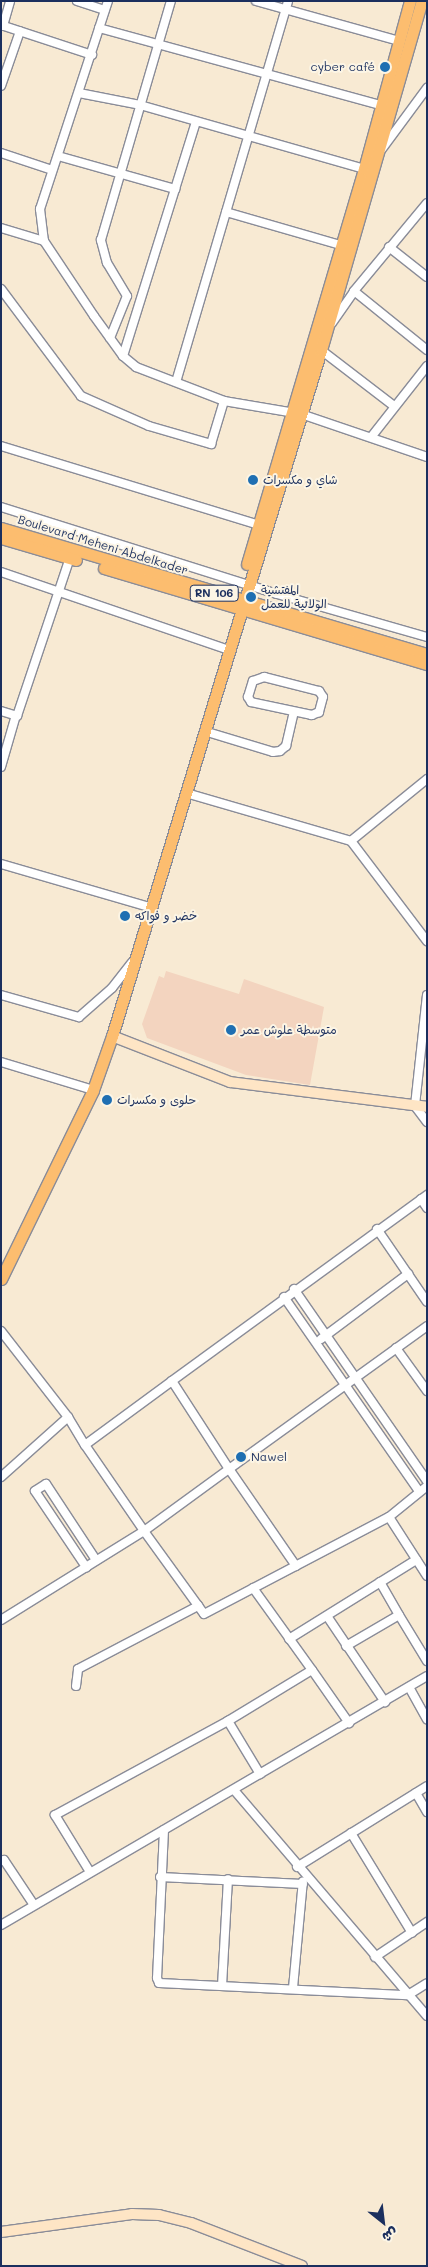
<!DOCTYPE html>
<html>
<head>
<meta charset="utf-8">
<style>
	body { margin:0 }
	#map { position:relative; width:428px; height:2267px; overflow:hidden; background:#f8ead3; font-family:Mali,"Playpen Sans Arabic",sans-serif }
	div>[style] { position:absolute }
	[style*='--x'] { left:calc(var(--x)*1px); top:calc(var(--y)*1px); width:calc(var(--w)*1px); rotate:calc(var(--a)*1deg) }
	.built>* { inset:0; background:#f3d4bf }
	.roads { filter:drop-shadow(1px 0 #8a8c98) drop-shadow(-1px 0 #8a8c98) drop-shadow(0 1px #8a8c98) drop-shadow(0 -1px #8a8c98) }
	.street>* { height:8px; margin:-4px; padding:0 4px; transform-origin:4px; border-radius:4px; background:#fff }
	.secondary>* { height:10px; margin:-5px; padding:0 5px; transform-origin:5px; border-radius:5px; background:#fee5c5 }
	.primary>* { height:11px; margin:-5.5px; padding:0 5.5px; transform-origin:5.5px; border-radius:5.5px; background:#fcbd6f }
	.dots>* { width:14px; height:14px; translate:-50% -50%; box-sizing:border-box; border:2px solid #fcf5e5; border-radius:50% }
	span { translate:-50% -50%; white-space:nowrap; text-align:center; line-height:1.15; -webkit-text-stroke:4px #fcf5e5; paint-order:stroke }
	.shield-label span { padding:1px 4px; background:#fcf5e5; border:1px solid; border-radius:4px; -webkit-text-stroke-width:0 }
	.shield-label { font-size:11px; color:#1b2f5e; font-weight:700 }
	.poi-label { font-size:12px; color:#1b2f5e }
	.right { translate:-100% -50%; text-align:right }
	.left { translate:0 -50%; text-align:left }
	.street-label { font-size:12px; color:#1b2f5e }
	.frame { position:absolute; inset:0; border:2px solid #1b2f5e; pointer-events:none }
	.north { position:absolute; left:358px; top:2197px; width:50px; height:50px; -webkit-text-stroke:4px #fcf5e5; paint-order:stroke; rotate:151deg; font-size:14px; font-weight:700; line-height:20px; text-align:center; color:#1b2f5e }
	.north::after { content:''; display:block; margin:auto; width:18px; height:22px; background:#1b2f5e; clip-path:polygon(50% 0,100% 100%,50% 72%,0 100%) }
</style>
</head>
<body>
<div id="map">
	<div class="built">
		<i style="clip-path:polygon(166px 971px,239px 994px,244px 979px,324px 1007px,310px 1085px,246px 1075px,147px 1038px,142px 1024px,159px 976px,164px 978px)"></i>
	</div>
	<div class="roads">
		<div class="street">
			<i style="--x:77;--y:1;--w:29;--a:18"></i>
			<i style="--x:108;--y:1;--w:219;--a:108.1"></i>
			<i style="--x:40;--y:209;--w:32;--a:83"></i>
			<i style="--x:44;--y:241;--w:90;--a:56.3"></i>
			<i style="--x:94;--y:316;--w:49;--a:54.1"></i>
			<i style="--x:123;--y:356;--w:17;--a:40"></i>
			<i style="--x:136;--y:367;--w:94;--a:21.1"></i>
			<i style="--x:224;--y:401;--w:78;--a:9.6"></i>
			<i style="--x:301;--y:414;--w:133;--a:18.8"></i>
			<i style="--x:256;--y:1;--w:148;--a:15.6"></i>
			<i style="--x:1;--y:25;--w:96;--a:18.2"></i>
			<i style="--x:3;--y:26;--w:26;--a:-74"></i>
			<i style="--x:99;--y:28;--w:292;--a:15.3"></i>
			<i style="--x:1;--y:86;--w:58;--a:-70.9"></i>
			<i style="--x:79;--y:93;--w:62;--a:11.1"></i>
			<i style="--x:140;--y:105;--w:233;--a:15.9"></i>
			<i style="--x:382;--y:149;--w:76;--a:-53.6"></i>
			<i style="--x:1;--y:153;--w:54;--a:18.4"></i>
			<i style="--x:58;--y:156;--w:122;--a:15.8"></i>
			<i style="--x:226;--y:212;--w:119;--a:16.1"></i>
			<i style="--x:1;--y:228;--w:45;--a:16.8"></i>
			<i style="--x:389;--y:247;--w:48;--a:38.3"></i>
			<i style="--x:1;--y:289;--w:134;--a:53.2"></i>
			<i style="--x:81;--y:396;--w:74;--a:23.8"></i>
			<i style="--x:149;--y:426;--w:65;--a:16.2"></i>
			<i style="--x:211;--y:444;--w:45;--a:-73.2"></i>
			<i style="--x:354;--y:291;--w:94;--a:38.9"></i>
			<i style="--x:332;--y:323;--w:39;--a:-55"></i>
			<i style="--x:354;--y:291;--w:114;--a:-50.3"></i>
			<i style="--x:110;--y:338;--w:45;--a:-68"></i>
			<i style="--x:127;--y:296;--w:39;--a:-121"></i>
			<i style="--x:107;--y:263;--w:24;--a:-105"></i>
			<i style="--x:101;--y:240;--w:249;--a:-73.7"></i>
			<i style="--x:321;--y:350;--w:92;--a:37.5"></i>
			<i style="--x:123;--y:356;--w:245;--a:-72.7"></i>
			<i style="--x:176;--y:382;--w:397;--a:-73.6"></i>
			<i style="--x:372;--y:436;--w:89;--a:-51.8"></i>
			<i style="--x:1;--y:446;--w:273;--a:17"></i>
			<i style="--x:1;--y:507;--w:289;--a:17.5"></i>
			<i style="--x:277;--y:594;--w:156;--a:16"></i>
			<i style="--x:1;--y:572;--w:241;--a:18.9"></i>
			<i style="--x:264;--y:677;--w:57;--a:14.3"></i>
			<i style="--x:319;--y:691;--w:7;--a:56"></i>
			<i style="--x:323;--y:697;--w:16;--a:105"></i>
			<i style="--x:319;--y:712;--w:8;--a:157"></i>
			<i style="--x:312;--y:715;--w:62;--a:-168"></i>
			<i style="--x:251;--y:702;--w:6;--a:-121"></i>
			<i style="--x:248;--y:697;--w:17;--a:-73"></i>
			<i style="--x:253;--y:681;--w:12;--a:-20"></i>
			<i style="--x:1;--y:711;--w:17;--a:17"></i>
			<i style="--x:17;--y:716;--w:167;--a:-71.5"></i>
			<i style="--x:204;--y:731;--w:72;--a:16.9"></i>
			<i style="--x:273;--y:752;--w:7;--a:-8"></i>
			<i style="--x:280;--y:751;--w:8;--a:-40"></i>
			<i style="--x:286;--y:746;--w:35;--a:-77"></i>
			<i style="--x:1;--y:767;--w:54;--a:-73.9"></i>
			<i style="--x:427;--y:779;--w:98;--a:140.8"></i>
			<i style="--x:351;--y:841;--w:126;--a:52.8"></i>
			<i style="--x:186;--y:793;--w:172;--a:16.2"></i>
			<i style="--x:1;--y:864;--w:157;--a:16.2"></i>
			<i style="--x:1;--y:995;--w:81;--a:15.8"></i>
			<i style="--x:79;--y:1017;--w:44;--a:-41.3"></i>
			<i style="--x:112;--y:988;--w:33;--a:-52"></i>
			<i style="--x:427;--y:995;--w:112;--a:96.2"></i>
			<i style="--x:415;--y:1106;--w:20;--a:53"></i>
			<i style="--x:1;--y:1062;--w:96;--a:16.9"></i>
			<i style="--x:421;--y:1199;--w:11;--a:56"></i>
			<i style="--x:377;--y:1229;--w:88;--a:55.6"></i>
			<i style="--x:294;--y:1289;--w:234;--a:55.3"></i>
			<i style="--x:284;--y:1297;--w:235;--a:55.2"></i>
			<i style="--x:1;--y:1331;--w:109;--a:52.1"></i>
			<i style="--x:68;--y:1417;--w:33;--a:59"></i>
			<i style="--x:85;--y:1445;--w:104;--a:55.5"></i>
			<i style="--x:144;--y:1531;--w:105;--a:-36.1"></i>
			<i style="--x:229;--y:1469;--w:105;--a:-122.9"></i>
			<i style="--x:172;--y:1381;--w:108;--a:143.7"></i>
			<i style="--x:321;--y:1339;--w:109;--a:-36.8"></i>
			<i style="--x:396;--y:1348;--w:53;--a:54.2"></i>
			<i style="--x:172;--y:1381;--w:316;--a:-36.1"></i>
			<i style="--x:1;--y:1477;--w:90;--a:-41.8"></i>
			<i style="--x:389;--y:1517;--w:70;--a:57.2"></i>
			<i style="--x:96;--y:1560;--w:91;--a:-123.3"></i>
			<i style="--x:46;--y:1484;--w:13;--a:148"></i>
			<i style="--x:35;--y:1491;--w:92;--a:56.1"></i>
			<i style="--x:86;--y:1567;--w:68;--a:-31.8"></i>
			<i style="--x:144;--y:1531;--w:102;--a:54.1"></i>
			<i style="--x:204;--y:1614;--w:209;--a:-27.7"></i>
			<i style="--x:389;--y:1517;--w:49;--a:-39.2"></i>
			<i style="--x:296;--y:1566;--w:118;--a:-124.6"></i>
			<i style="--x:229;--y:1469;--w:244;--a:-35.8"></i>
			<i style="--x:380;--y:1582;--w:38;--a:60"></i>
			<i style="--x:327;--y:1616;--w:104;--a:56"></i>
			<i style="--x:1;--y:1620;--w:100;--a:-31.9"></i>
			<i style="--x:289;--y:1639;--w:150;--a:-31.9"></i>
			<i style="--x:346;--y:1646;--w:61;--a:-30.3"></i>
			<i style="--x:399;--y:1615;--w:54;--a:58.7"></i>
			<i style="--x:312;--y:1670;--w:65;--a:55.1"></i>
			<i style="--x:76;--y:1686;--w:17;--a:-83"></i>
			<i style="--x:78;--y:1669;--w:136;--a:-27.7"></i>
			<i style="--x:409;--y:1687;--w:37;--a:61"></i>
			<i style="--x:228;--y:1721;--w:62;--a:58.9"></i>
			<i style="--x:234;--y:1790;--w:297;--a:49.5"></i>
			<i style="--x:416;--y:1793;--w:22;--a:60"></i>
			<i style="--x:164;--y:1830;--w:148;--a:92.7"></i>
			<i style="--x:157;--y:1978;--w:5;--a:68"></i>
			<i style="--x:159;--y:1983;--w:249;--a:2.8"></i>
			<i style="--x:408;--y:1995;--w:22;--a:-32"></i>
			<i style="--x:351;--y:1833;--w:117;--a:58.6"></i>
			<i style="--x:1;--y:1861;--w:3;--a:-18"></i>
			<i style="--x:4;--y:1860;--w:54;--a:56.3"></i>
			<i style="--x:297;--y:1867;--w:153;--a:-31.9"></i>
			<i style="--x:90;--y:1872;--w:67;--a:-121.6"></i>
			<i style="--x:55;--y:1815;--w:197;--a:-28.5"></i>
			<i style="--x:228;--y:1721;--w:98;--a:-31.3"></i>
			<i style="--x:312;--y:1670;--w:101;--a:-125.7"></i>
			<i style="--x:160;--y:1877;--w:143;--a:2.8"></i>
			<i style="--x:1;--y:1925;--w:493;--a:-30.3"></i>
			<i style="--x:375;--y:1957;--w:63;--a:-33.9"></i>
			<i style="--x:222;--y:1986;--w:107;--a:-86.8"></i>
			<i style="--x:293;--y:1988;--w:107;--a:-84.7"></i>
		</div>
		<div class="secondary">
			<i style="--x:112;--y:1036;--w:127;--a:21.3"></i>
			<i style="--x:230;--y:1082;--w:199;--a:7.2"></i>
			<i style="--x:1;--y:2232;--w:132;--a:-7.8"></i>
			<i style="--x:132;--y:2214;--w:27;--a:2"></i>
			<i style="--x:159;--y:2215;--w:33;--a:14"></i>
			<i style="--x:191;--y:2223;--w:119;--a:21.2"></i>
		</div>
		<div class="primary">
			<i style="--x:1;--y:528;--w:444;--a:16.5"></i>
			<i style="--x:1;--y:538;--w:78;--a:16.3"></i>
			<i style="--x:247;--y:564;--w:412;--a:-73.5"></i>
			<i style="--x:364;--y:169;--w:174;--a:-74.7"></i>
			<i style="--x:104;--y:568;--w:337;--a:16.6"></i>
			<i style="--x:1;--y:1279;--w:210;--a:-64"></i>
			<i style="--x:93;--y:1090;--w:57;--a:-70.6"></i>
			<i style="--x:112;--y:1036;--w:717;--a:-73.06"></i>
			<i style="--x:321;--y:350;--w:363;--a:-73.9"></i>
		</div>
	</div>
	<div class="dots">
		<i style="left:385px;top:67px;background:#1f6fb2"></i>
		<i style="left:253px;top:480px;background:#1f6fb2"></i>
		<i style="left:251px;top:597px;background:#1f6fb2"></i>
		<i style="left:125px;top:916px;background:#1f6fb2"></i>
		<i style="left:231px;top:1030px;background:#1f6fb2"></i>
		<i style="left:107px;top:1100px;background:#1f6fb2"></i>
		<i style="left:241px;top:1457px;background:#1f6fb2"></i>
	</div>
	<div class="shield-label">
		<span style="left:214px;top:593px">RN 106</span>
	</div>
	<div class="poi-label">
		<span class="right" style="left:375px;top:67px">cyber café</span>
		<span class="left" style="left:263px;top:480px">شاي و مكسرات</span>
		<span class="left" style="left:261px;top:597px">المفتشية<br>الولائية للعمل</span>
		<span class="left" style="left:135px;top:916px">خضر و فواكه</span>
		<span class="left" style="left:241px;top:1030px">متوسطة علوش عمر</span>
		<span class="left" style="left:117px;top:1100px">حلوى و مكسرات</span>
		<span class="left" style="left:251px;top:1457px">Nawel</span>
	</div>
	<div class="street-label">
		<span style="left:103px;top:545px;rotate:17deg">Boulevard Meheni Abdelkader</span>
	</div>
	<div class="frame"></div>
	<div class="north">ش</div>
</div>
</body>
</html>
